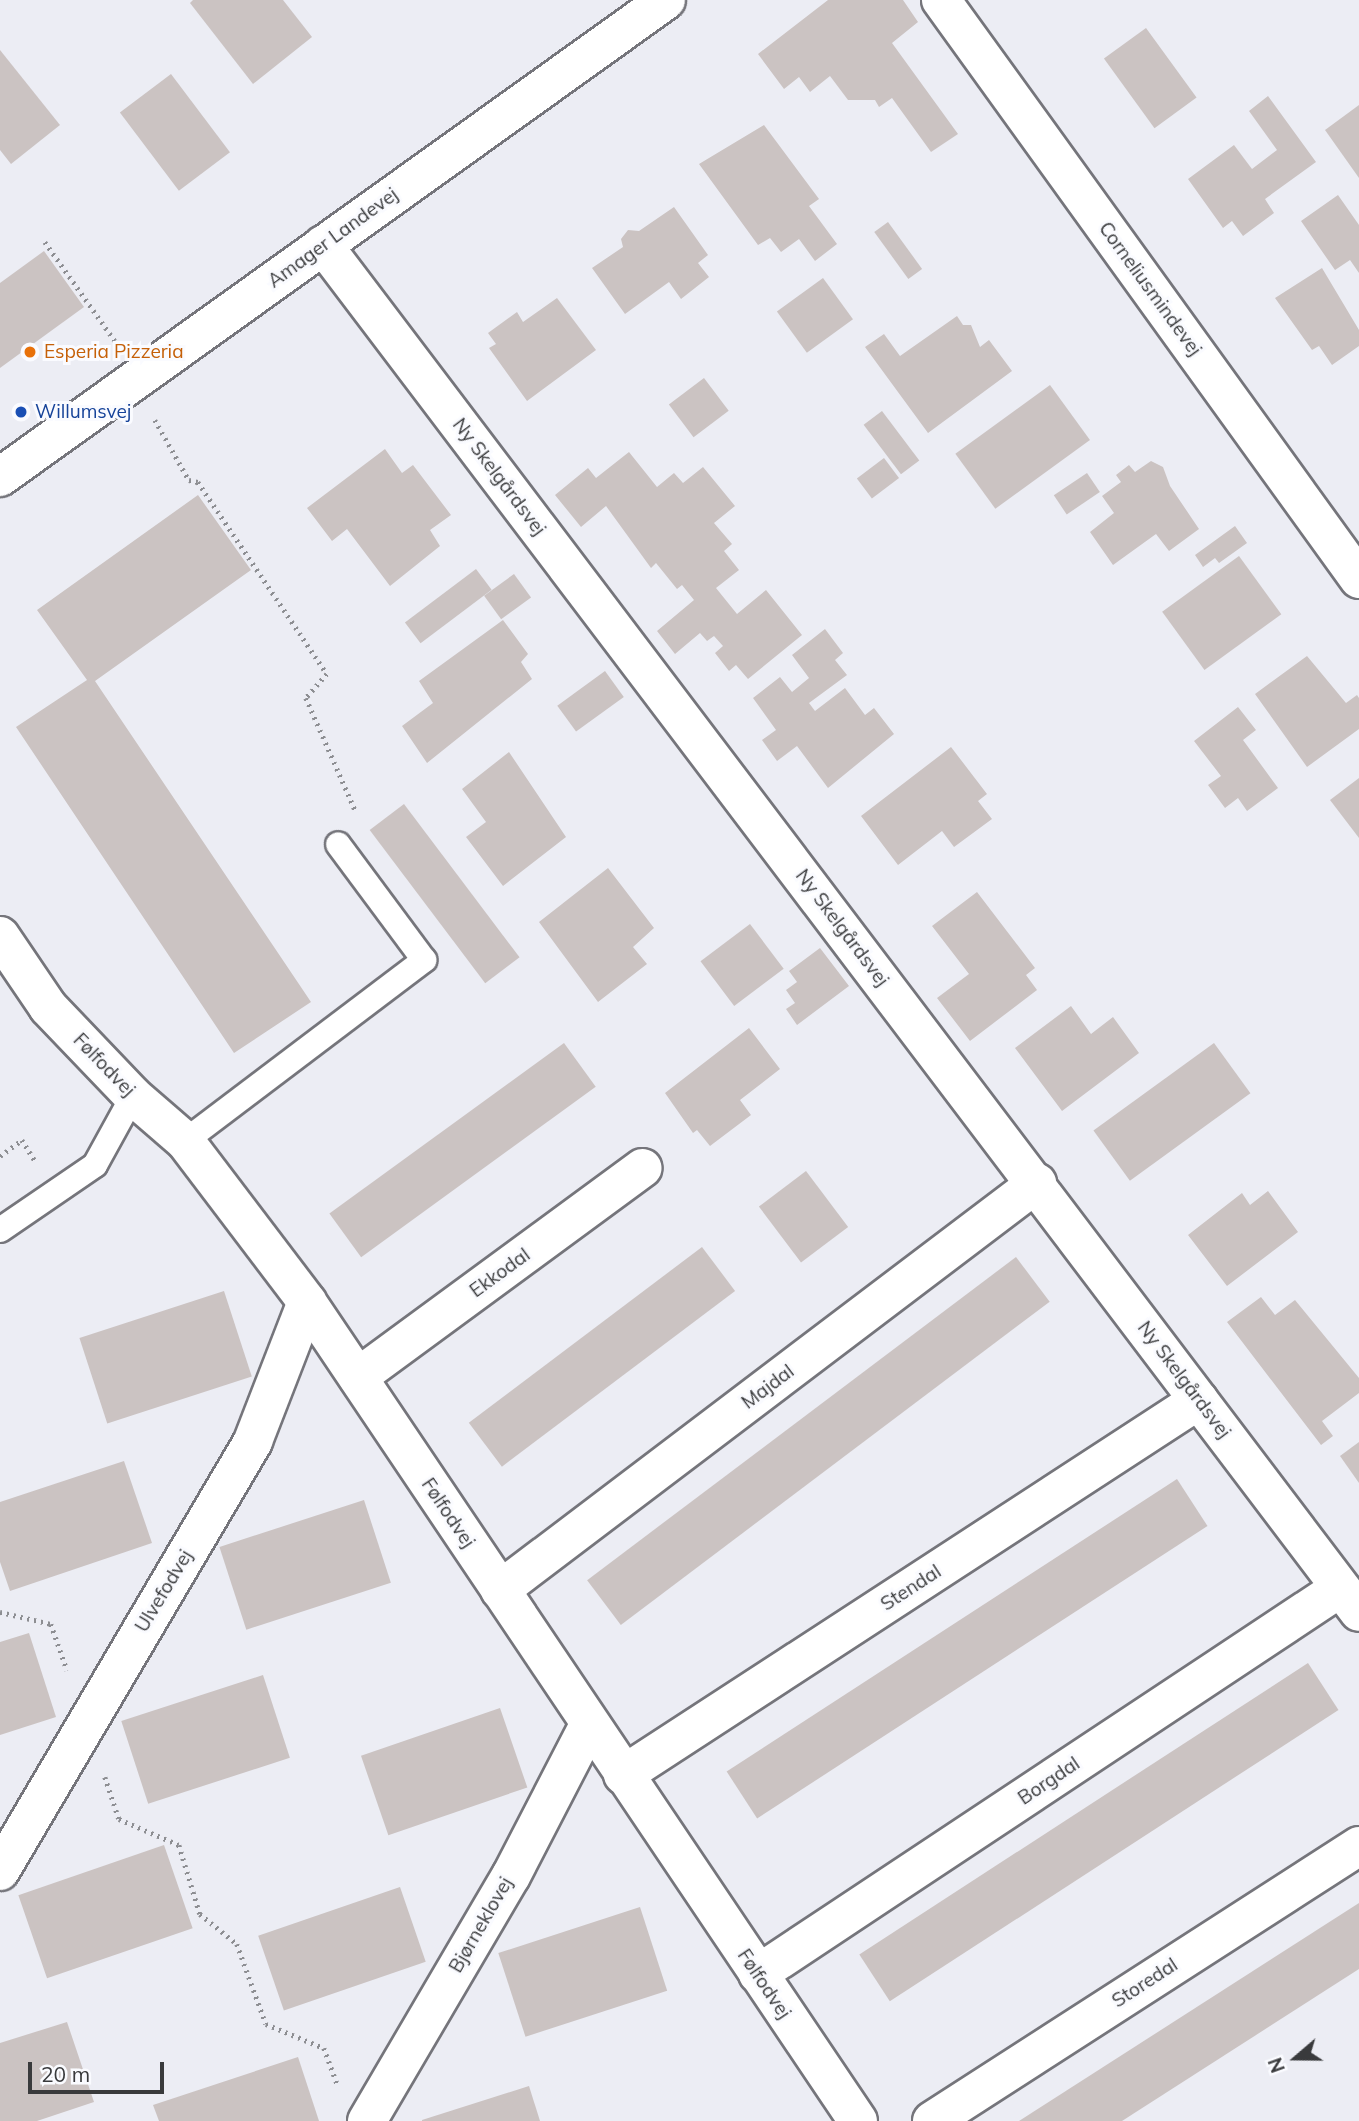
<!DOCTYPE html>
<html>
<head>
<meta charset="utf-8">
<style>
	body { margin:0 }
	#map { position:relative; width:1359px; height:2121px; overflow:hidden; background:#ecedf4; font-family:Mulish,sans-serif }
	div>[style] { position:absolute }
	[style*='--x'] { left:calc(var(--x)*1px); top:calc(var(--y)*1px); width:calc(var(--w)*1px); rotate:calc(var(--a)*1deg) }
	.building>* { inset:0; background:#cbc3c2; transform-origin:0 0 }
	.path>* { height:4.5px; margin-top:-2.25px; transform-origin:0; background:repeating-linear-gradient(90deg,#8d8e92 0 2px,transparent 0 7px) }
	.roads { filter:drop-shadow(2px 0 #75757b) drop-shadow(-2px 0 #75757b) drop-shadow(0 2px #75757b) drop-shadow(0 -2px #75757b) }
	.service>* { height:24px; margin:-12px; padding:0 12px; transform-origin:12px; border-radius:12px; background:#fff }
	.minor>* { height:38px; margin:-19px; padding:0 19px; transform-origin:19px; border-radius:19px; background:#fff }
	.tertiary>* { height:38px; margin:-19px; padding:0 19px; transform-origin:19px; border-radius:19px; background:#fff }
	.dots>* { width:19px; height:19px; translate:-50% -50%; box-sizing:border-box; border:4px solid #fafbff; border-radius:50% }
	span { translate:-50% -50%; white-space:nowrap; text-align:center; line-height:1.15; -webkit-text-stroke:6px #fafbff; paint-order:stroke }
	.street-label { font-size:19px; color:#393a3c }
	.food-label { font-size:19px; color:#c56008 }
	.left { translate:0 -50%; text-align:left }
	.transit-label { font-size:19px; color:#164399 }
	.north { position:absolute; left:1261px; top:2023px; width:70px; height:70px; -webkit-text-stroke:5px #fafbff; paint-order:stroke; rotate:250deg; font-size:19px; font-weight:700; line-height:28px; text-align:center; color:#393a3c }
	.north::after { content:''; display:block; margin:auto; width:24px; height:32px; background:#393a3c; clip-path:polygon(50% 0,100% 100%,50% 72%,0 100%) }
	.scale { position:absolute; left:28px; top:2062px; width:136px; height:32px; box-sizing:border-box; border:4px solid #393a3c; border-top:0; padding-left:9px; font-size:21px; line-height:24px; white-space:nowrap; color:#393a3c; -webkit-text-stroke:5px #fafbff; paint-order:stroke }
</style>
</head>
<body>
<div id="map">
	<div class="building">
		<i style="clip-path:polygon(193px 0,283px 0,312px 37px,253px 84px,190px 3px)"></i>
		<i style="clip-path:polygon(828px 0,903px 0,918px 22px,892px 43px,958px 134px,931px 152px,892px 98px,879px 107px,875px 100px,848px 100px,830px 76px,810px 92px,799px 77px,784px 89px,758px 54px)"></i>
		<i style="left:1146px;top:28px;width:86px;height:52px;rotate:54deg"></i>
		<i style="clip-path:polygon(0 50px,60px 125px,11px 164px,0 150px)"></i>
		<i style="left:171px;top:74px;width:98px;height:64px;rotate:53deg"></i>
		<i style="clip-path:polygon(1268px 96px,1316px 162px,1265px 199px,1274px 213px,1243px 236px,1232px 221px,1223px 228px,1188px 179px,1234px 145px,1252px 169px,1277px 150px,1249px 111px)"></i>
		<i style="clip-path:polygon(1359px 105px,1359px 178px,1325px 130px)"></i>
		<i style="clip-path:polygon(764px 125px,819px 199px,809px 206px,837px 244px,815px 261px,799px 239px,781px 252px,770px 238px,758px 245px,699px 164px)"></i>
		<i style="clip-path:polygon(1338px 195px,1359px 225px,1359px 273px,1350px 260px,1335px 270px,1301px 221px)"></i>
		<i style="clip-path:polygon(674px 207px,708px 255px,698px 263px,709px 277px,681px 299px,669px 282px,625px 314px,592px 268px,623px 247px,621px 239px,628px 230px,639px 231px)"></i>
		<i style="left:888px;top:222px;width:58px;height:17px;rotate:54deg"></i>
		<i style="clip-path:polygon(44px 251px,84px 307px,0 368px,0 283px)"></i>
		<i style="clip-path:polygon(1322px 268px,1359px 330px,1359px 346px,1332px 365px,1319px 346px,1312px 350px,1275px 298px)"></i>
		<i style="left:823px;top:278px;width:51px;height:57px;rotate:54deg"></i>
		<i style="clip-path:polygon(557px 298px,596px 350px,527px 401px,489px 348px,496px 344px,488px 333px,517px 312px,523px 322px)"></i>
		<i style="clip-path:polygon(957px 316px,963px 325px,971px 325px,980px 347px,989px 340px,1012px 371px,928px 433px,865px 347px,884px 334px,900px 356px)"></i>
		<i style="left:704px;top:378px;width:41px;height:44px;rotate:53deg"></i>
		<i style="left:1050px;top:385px;width:68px;height:117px;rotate:54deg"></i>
		<i style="left:882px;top:411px;width:62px;height:23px;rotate:53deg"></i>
		<i style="clip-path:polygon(385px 449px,402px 473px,413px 465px,451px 515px,430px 530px,440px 546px,390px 586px,347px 529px,332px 541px,307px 508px)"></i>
		<i style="clip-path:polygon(629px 452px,657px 487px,674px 473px,683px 483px,703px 467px,735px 506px,714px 523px,732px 544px,724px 551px,739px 570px,716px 588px,737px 614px,766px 590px,802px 635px,748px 679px,736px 665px,729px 671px,715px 653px,723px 646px,714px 636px,707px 641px,700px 633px,675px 654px,657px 631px,694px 600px,682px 585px,677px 589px,656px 563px,651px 568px,606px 506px,581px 527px,555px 495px,588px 468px,596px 478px)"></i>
		<i style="left:884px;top:458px;width:25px;height:34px;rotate:53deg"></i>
		<i style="clip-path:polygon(1151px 461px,1163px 467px,1170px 486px,1199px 529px,1169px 551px,1156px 534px,1113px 565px,1090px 532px,1114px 513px,1102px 496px,1121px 482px,1116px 475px,1129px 465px,1135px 472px)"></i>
		<i style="left:1087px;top:473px;width:23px;height:40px;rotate:56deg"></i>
		<i style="clip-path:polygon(198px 495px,251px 570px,95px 681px,311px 1002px,234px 1053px,16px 727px,87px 680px,37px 610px)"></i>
		<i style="clip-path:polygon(1235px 526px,1247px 543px,1219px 563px,1215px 558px,1203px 567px,1195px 555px)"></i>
		<i style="left:1239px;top:556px;width:72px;height:95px;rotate:54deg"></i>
		<i style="left:476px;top:569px;width:26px;height:89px;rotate:53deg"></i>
		<i style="left:514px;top:574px;width:29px;height:37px;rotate:54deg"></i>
		<i style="clip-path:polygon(503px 620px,528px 654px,521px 662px,532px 679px,427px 763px,402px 726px,433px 703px,419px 681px)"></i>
		<i style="clip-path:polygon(825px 629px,843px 653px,835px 660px,847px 675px,809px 703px,815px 711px,845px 688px,865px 715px,874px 708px,894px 734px,828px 788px,797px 746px,777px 761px,762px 740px,776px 730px,753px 698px,780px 677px,792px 692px,809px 678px,792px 655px)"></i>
		<i style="clip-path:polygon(1307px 656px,1346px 703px,1357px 695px,1359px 698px,1359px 729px,1307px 767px,1255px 694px)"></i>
		<i style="left:605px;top:671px;width:32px;height:59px;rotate:54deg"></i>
		<i style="clip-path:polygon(1238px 707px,1256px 730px,1243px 740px,1278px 788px,1247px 811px,1238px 798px,1225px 808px,1208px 785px,1221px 776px,1194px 741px)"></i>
		<i style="clip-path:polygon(951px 747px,987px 794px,978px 801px,992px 819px,954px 847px,942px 831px,898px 865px,861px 816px)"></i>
		<i style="clip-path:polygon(509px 752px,566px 837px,503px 886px,466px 837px,486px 822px,462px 789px)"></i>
		<i style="clip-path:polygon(1359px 778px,1359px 838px,1330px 800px)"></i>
		<i style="left:404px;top:804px;width:192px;height:43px;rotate:53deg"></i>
		<i style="clip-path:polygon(608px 868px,654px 928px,633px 947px,647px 964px,598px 1002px,539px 922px)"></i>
		<i style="clip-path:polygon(977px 892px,1035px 968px,1026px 975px,1037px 990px,970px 1041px,937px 998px,969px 974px,932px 926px)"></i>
		<i style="left:750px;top:924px;width:56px;height:62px;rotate:53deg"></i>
		<i style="clip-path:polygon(820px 948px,849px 986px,797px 1025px,786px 1009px,795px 1003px,786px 990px,797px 982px,789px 971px)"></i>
		<i style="clip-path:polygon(1071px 1006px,1091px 1034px,1113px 1017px,1139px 1053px,1062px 1111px,1015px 1048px)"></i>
		<i style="clip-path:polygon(749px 1028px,780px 1069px,740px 1100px,751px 1115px,710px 1146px,697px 1130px,693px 1133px,665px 1093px)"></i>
		<i style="left:564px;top:1043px;width:54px;height:290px;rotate:54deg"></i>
		<i style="left:1214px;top:1043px;width:62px;height:149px;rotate:54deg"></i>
		<i style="left:806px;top:1171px;width:70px;height:59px;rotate:53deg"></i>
		<i style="clip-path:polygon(1268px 1191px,1298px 1232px,1227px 1286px,1188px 1235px,1242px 1193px,1250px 1205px)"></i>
		<i style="left:702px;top:1247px;width:55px;height:292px;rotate:53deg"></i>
		<i style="left:1016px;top:1257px;width:56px;height:537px;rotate:53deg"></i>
		<i style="left:224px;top:1291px;width:90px;height:152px;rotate:72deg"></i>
		<i style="clip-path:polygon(1261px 1297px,1275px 1315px,1295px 1300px,1359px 1378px,1359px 1393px,1322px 1421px,1333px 1436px,1321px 1445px,1227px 1322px)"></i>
		<i style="clip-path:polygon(1359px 1442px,1359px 1483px,1340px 1456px)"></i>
		<i style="clip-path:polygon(124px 1461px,152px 1543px,10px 1591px,0 1562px,0 1502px)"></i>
		<i style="left:1177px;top:1479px;width:56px;height:537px;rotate:57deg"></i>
		<i style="left:364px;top:1500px;width:87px;height:152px;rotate:72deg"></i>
		<i style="clip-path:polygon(29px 1633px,56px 1717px,0 1735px,0 1642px)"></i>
		<i style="left:1308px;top:1663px;width:56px;height:535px;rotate:57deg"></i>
		<i style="left:263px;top:1675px;width:87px;height:149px;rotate:72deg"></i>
		<i style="left:500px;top:1708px;width:84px;height:147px;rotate:71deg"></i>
		<i style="left:164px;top:1845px;width:88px;height:154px;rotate:71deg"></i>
		<i style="left:400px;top:1887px;width:79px;height:150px;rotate:71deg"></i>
		<i style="clip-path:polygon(1359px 1903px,1359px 1969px,1122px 2121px,1019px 2121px)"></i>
		<i style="left:640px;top:1907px;width:88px;height:149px;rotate:72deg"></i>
		<i style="clip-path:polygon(67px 2022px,94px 2102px,37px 2121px,0 2121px,0 2043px)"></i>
		<i style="clip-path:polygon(298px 2057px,319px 2121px,159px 2121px,153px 2105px)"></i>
		<i style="clip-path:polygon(529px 2086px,540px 2121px,422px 2121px,422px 2120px)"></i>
	</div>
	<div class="path">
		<i style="--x:45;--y:242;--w:121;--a:54.7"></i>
		<i style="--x:155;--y:420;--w:69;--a:60.5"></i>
		<i style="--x:189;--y:480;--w:9;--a:13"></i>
		<i style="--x:198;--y:482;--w:231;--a:56.1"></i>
		<i style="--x:327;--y:674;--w:32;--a:131"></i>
		<i style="--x:306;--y:698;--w:124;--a:66.3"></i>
		<i style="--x:0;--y:1156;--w:27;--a:-36"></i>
		<i style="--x:22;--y:1140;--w:26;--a:58"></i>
		<i style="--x:0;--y:1612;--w:52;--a:13.2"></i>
		<i style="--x:51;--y:1624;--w:49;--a:70.8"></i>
		<i style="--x:105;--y:1777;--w:44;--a:71.6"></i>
		<i style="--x:119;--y:1819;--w:65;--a:23.4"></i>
		<i style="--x:179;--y:1845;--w:72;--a:73.1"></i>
		<i style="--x:200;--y:1914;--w:48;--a:39"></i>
		<i style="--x:237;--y:1944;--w:85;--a:70.1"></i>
		<i style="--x:266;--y:2024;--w:63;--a:22.5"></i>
		<i style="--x:324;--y:2048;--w:40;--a:69.8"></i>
	</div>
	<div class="roads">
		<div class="service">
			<i style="--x:185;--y:1141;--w:300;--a:-37.1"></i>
			<i style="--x:424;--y:960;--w:144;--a:-126.6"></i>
			<i style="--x:0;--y:1230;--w:115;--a:-34.4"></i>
			<i style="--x:95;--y:1165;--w:79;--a:-61.2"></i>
		</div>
		<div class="minor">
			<i style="--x:941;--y:0;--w:714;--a:54.17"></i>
			<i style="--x:323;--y:245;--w:1715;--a:52.84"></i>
			<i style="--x:0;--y:936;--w:86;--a:55.9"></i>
			<i style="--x:48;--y:1007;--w:123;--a:46.3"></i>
			<i style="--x:133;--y:1096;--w:69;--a:40.9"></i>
			<i style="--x:185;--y:1141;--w:202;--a:52.8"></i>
			<i style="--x:307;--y:1302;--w:987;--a:56.07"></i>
			<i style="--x:358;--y:1377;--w:353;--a:-36.3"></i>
			<i style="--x:500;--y:1590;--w:674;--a:-37.16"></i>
			<i style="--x:623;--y:1775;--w:687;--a:-33.07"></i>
			<i style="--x:0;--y:1871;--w:499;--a:-59.5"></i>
			<i style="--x:253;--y:1441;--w:149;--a:-68.8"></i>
			<i style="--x:758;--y:1974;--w:698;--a:-33.55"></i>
			<i style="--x:367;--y:2121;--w:284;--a:-59.6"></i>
			<i style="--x:511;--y:1876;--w:170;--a:-62.7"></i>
			<i style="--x:932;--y:2121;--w:508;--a:-32.78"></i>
		</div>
		<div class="tertiary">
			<i style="--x:0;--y:477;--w:819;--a:-35.61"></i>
		</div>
	</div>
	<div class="dots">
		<i style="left:30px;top:352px;background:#e8710a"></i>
		<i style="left:21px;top:412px;background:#1a4fb4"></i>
	</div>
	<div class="street-label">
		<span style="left:333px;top:238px;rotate:-36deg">Amager Landevej</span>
		<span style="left:1150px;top:289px;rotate:54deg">Corneliusmindevej</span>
		<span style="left:499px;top:477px;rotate:53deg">Ny Skelgårdsvej</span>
		<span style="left:842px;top:928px;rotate:53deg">Ny Skelgårdsvej</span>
		<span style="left:104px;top:1065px;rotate:46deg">Følfodvej</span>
		<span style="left:500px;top:1273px;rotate:-36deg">Ekkodal</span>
		<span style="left:1184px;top:1380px;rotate:53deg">Ny Skelgårdsvej</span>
		<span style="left:768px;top:1387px;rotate:-37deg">Majdal</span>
		<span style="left:448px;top:1513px;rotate:56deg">Følfodvej</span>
		<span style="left:911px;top:1588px;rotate:-33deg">Stendal</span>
		<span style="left:164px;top:1591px;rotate:-59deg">Ulvefodvej</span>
		<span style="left:1049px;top:1781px;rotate:-34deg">Borgdal</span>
		<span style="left:481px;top:1925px;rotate:-60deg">Bjørneklovej</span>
		<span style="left:1145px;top:1983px;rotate:-33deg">Storedal</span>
		<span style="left:764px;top:1984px;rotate:56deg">Følfodvej</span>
	</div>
	<div class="food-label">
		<span class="left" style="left:44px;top:352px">Esperia Pizzeria</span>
	</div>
	<div class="transit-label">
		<span class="left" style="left:35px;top:412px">Willumsvej</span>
	</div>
	<div class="north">N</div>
	<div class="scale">20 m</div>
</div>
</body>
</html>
